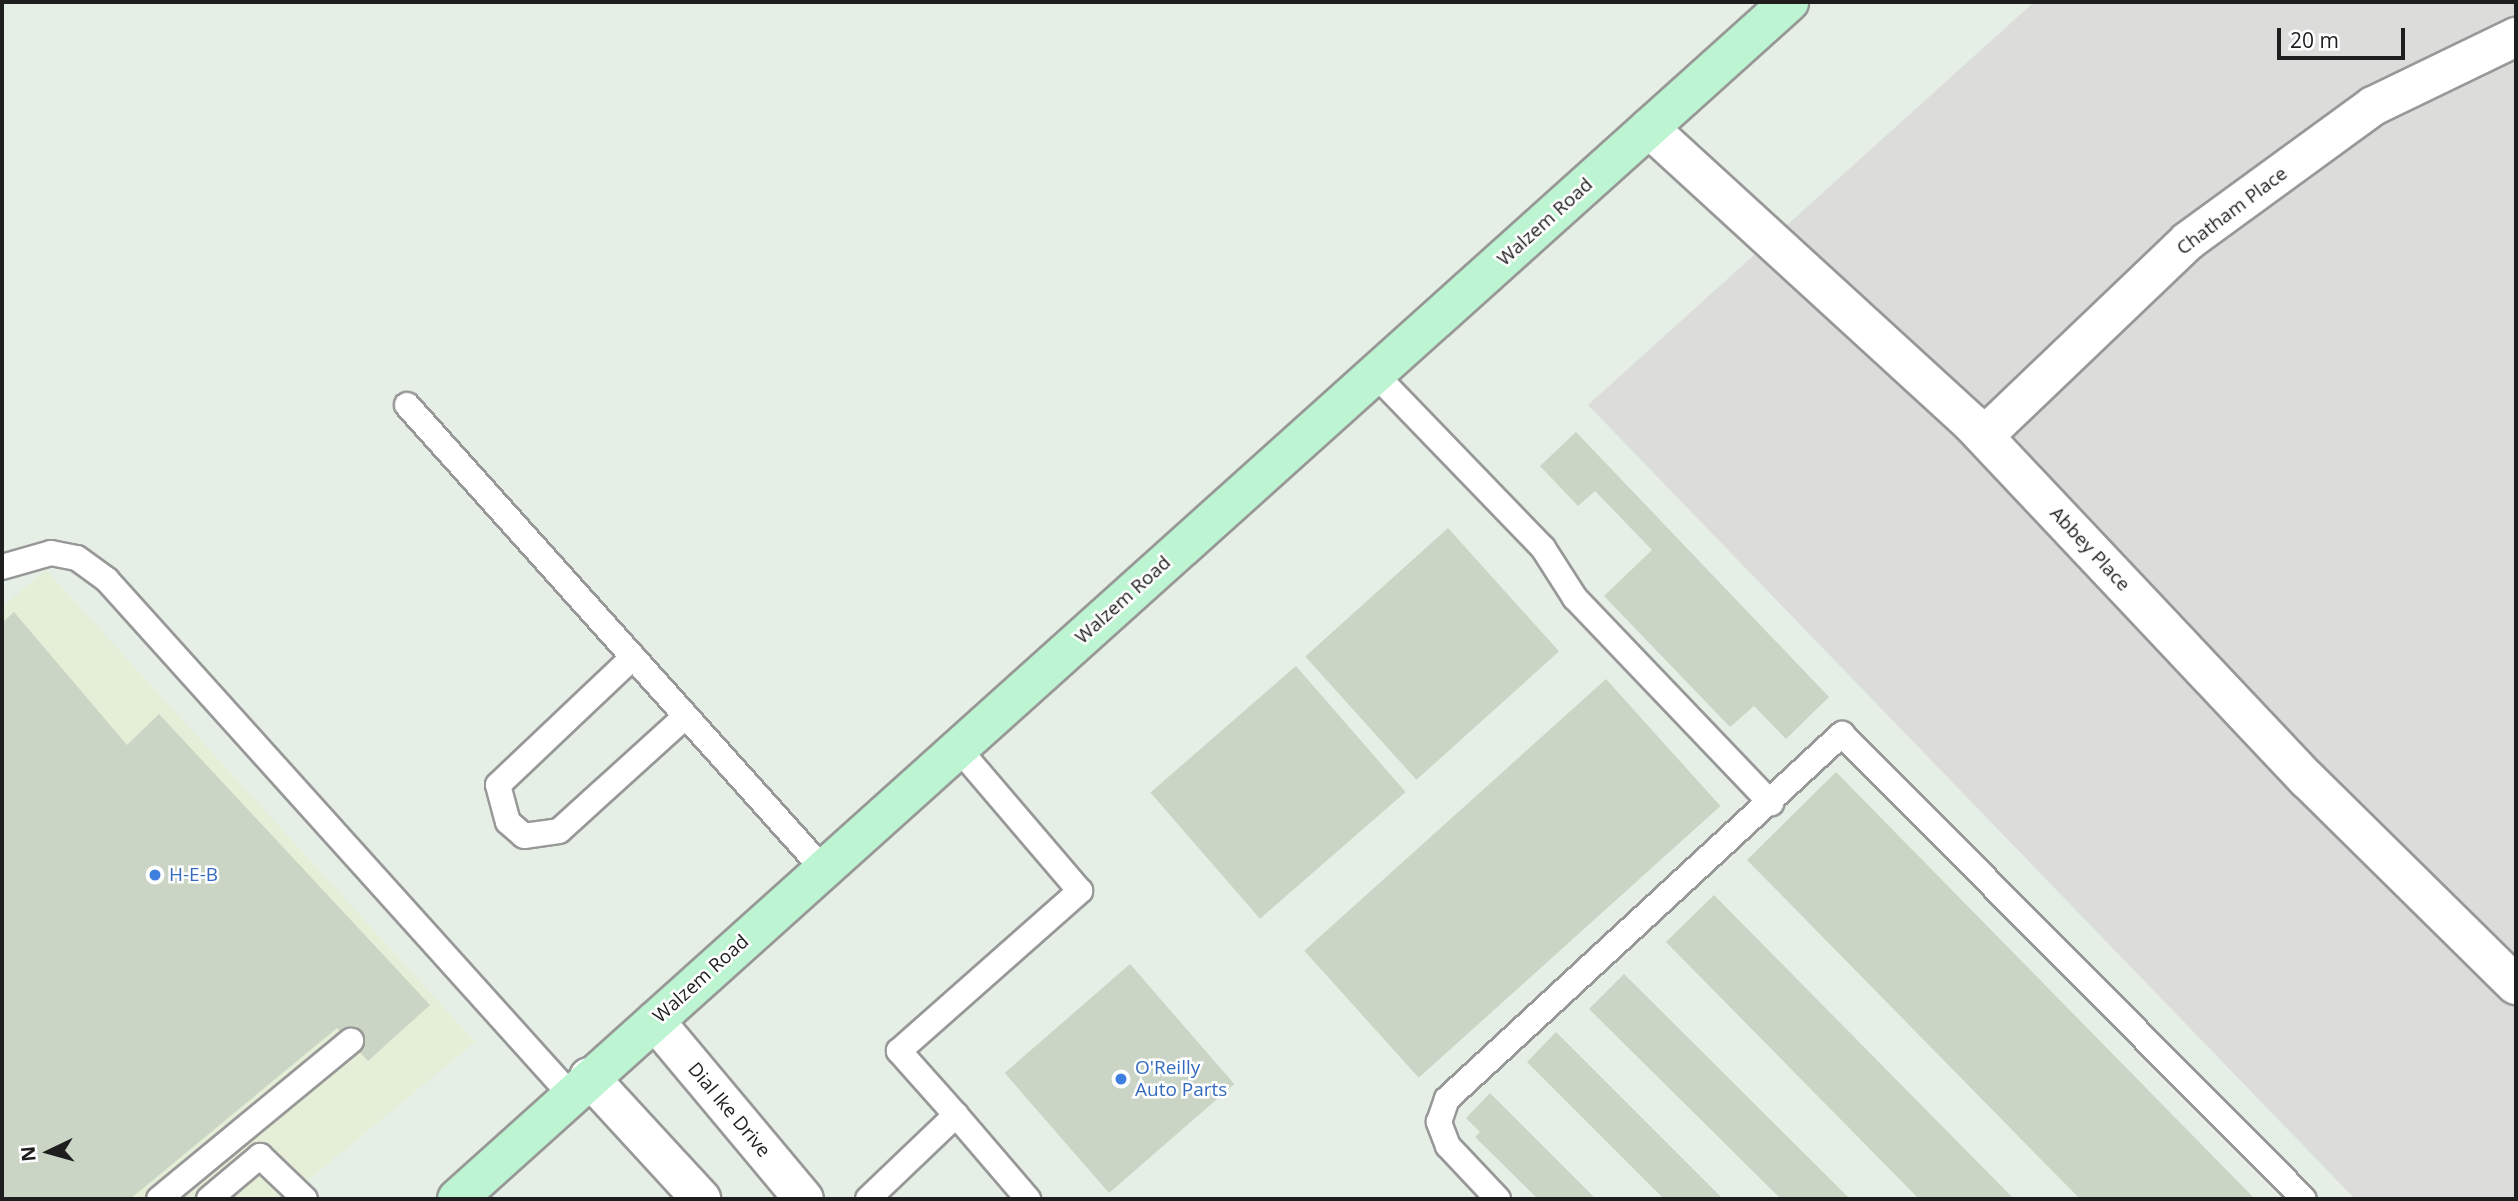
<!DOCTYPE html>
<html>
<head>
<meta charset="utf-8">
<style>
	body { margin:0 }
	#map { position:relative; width:2518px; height:1201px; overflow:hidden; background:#e5efe5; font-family:"Open Sans",sans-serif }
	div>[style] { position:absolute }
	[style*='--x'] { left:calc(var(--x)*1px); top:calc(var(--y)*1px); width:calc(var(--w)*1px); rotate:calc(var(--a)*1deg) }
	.residential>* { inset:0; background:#dcdcdb }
	.commercial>* { inset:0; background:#e5eed6 }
	.building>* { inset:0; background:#cad5c6; transform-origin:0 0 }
	.roads { filter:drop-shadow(2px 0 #989898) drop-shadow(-2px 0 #989898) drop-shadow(0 2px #989898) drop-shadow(0 -2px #989898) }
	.service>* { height:24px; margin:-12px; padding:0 12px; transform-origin:12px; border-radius:12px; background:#fff }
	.minor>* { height:38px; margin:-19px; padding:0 19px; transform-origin:19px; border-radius:19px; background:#fff }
	.secondary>* { height:38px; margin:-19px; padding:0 19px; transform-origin:19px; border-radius:19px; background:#bdf5d2 }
	.dots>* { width:19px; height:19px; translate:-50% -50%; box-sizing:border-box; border:4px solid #fff; border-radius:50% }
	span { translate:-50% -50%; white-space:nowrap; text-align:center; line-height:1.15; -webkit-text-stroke:5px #fff; paint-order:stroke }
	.street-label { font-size:19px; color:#1e1e1e }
	.shop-label { font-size:19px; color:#366cbe }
	.left { translate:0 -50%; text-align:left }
	.frame { position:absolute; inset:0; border:4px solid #1e1e1e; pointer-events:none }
	.north { position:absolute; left:14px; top:1117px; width:70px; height:70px; -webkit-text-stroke:5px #fff; paint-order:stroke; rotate:265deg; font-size:19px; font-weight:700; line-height:28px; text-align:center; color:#1e1e1e }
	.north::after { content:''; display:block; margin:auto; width:24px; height:32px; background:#1e1e1e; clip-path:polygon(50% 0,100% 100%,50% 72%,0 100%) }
	.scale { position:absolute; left:2277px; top:28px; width:128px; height:32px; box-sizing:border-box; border:4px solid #1e1e1e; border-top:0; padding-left:9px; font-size:21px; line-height:24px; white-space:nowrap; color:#1e1e1e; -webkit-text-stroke:5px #fff; paint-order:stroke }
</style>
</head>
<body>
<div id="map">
	<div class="residential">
		<i style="clip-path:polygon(2034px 2px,2516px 2px,2516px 1199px,2355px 1199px,1588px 405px)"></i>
	</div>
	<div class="commercial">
		<i style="clip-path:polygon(46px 570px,475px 1042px,285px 1199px,2px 1199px,2px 607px)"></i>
	</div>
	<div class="building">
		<i style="clip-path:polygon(1576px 432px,1829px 697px,1786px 739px,1754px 706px,1730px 727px,1604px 596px,1652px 550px,1595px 491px,1578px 506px,1540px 466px)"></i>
		<i style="left:1448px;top:528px;width:166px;height:192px;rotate:48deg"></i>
		<i style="clip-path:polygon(14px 612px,127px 745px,159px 714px,430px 1005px,368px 1061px,337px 1028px,130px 1199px,2px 1199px,2px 623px)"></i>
		<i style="left:1296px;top:666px;width:167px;height:193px;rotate:49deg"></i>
		<i style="left:1606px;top:679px;width:171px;height:406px;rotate:48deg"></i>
		<i style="clip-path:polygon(1836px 772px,2255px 1199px,2080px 1199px,1747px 860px)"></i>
		<i style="clip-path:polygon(1714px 895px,2014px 1199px,1919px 1199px,1666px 942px)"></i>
		<i style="left:1130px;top:964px;width:159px;height:166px;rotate:49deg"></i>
		<i style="clip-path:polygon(1624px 974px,1850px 1199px,1781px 1199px,1589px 1009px)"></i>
		<i style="clip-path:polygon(1556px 1032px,1723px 1199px,1664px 1199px,1527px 1062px)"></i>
		<i style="clip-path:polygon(1490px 1093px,1596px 1199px,1538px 1199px,1475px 1137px,1480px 1132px,1466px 1118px)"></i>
	</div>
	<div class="roads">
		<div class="service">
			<i style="--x:1375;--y:374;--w:242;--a:46"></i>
			<i style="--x:1543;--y:548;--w:59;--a:57.4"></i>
			<i style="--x:1575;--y:598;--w:284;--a:46.3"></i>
			<i style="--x:407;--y:405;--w:623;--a:48.12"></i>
			<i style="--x:2;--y:567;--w:51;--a:-15.9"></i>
			<i style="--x:51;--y:553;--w:26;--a:11"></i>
			<i style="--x:77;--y:558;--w:37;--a:36"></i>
			<i style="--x:107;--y:580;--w:692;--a:47.99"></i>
			<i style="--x:633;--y:657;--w:186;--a:136.5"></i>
			<i style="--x:498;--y:785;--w:38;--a:75"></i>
			<i style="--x:508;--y:822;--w:21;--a:41"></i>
			<i style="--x:524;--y:836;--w:35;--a:-8"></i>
			<i style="--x:559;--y:831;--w:171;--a:-42.2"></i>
			<i style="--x:956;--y:1115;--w:111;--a:49.4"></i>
			<i style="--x:159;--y:1199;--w:249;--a:-39.5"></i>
			<i style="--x:209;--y:1199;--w:67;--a:-40.1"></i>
			<i style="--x:260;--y:1156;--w:62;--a:43.7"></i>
			<i style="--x:868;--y:1199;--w:122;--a:-43.7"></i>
			<i style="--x:956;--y:1115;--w:86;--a:-131.7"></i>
			<i style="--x:899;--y:1051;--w:242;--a:-41.5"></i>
			<i style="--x:1080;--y:891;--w:188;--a:-130.5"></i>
			<i style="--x:1498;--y:1199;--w:73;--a:-133.3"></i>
			<i style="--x:1448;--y:1146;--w:26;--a:-111"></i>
			<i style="--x:1439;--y:1122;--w:24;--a:-71"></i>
			<i style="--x:1447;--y:1099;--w:538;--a:-42.74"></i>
			<i style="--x:1842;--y:734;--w:655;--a:45.19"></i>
		</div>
		<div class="minor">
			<i style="--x:1649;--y:128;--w:437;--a:42.5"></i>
			<i style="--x:1971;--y:423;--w:491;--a:46.7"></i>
			<i style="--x:2308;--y:780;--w:292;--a:44.6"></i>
			<i style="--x:1984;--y:436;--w:282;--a:-43.7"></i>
			<i style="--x:2188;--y:241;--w:229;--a:-36.1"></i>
			<i style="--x:2373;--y:106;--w:159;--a:-25.8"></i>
			<i style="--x:655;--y:1021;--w:232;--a:50.1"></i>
			<i style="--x:589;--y:1077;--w:166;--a:47.4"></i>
		</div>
		<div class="secondary">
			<i style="--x:457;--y:1199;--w:1791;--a:-41.94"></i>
		</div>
	</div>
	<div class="dots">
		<i style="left:155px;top:875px;background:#3f7fe0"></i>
		<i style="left:1121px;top:1079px;background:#3f7fe0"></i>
	</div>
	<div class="street-label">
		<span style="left:2232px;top:211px;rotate:-37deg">Chatham Place</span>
		<span style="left:1545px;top:222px;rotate:-42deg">Walzem Road</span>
		<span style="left:2090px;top:549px;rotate:47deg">Abbey Place</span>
		<span style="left:1123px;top:600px;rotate:-42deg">Walzem Road</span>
		<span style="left:701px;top:979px;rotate:-42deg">Walzem Road</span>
		<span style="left:729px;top:1110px;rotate:50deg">Dial Ike Drive</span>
	</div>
	<div class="shop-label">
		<span class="left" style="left:169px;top:875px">H-E-B</span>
		<span class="left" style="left:1135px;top:1079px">O'Reilly<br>Auto Parts</span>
	</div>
	<div class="frame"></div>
	<div class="north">N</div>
	<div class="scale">20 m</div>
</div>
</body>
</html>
